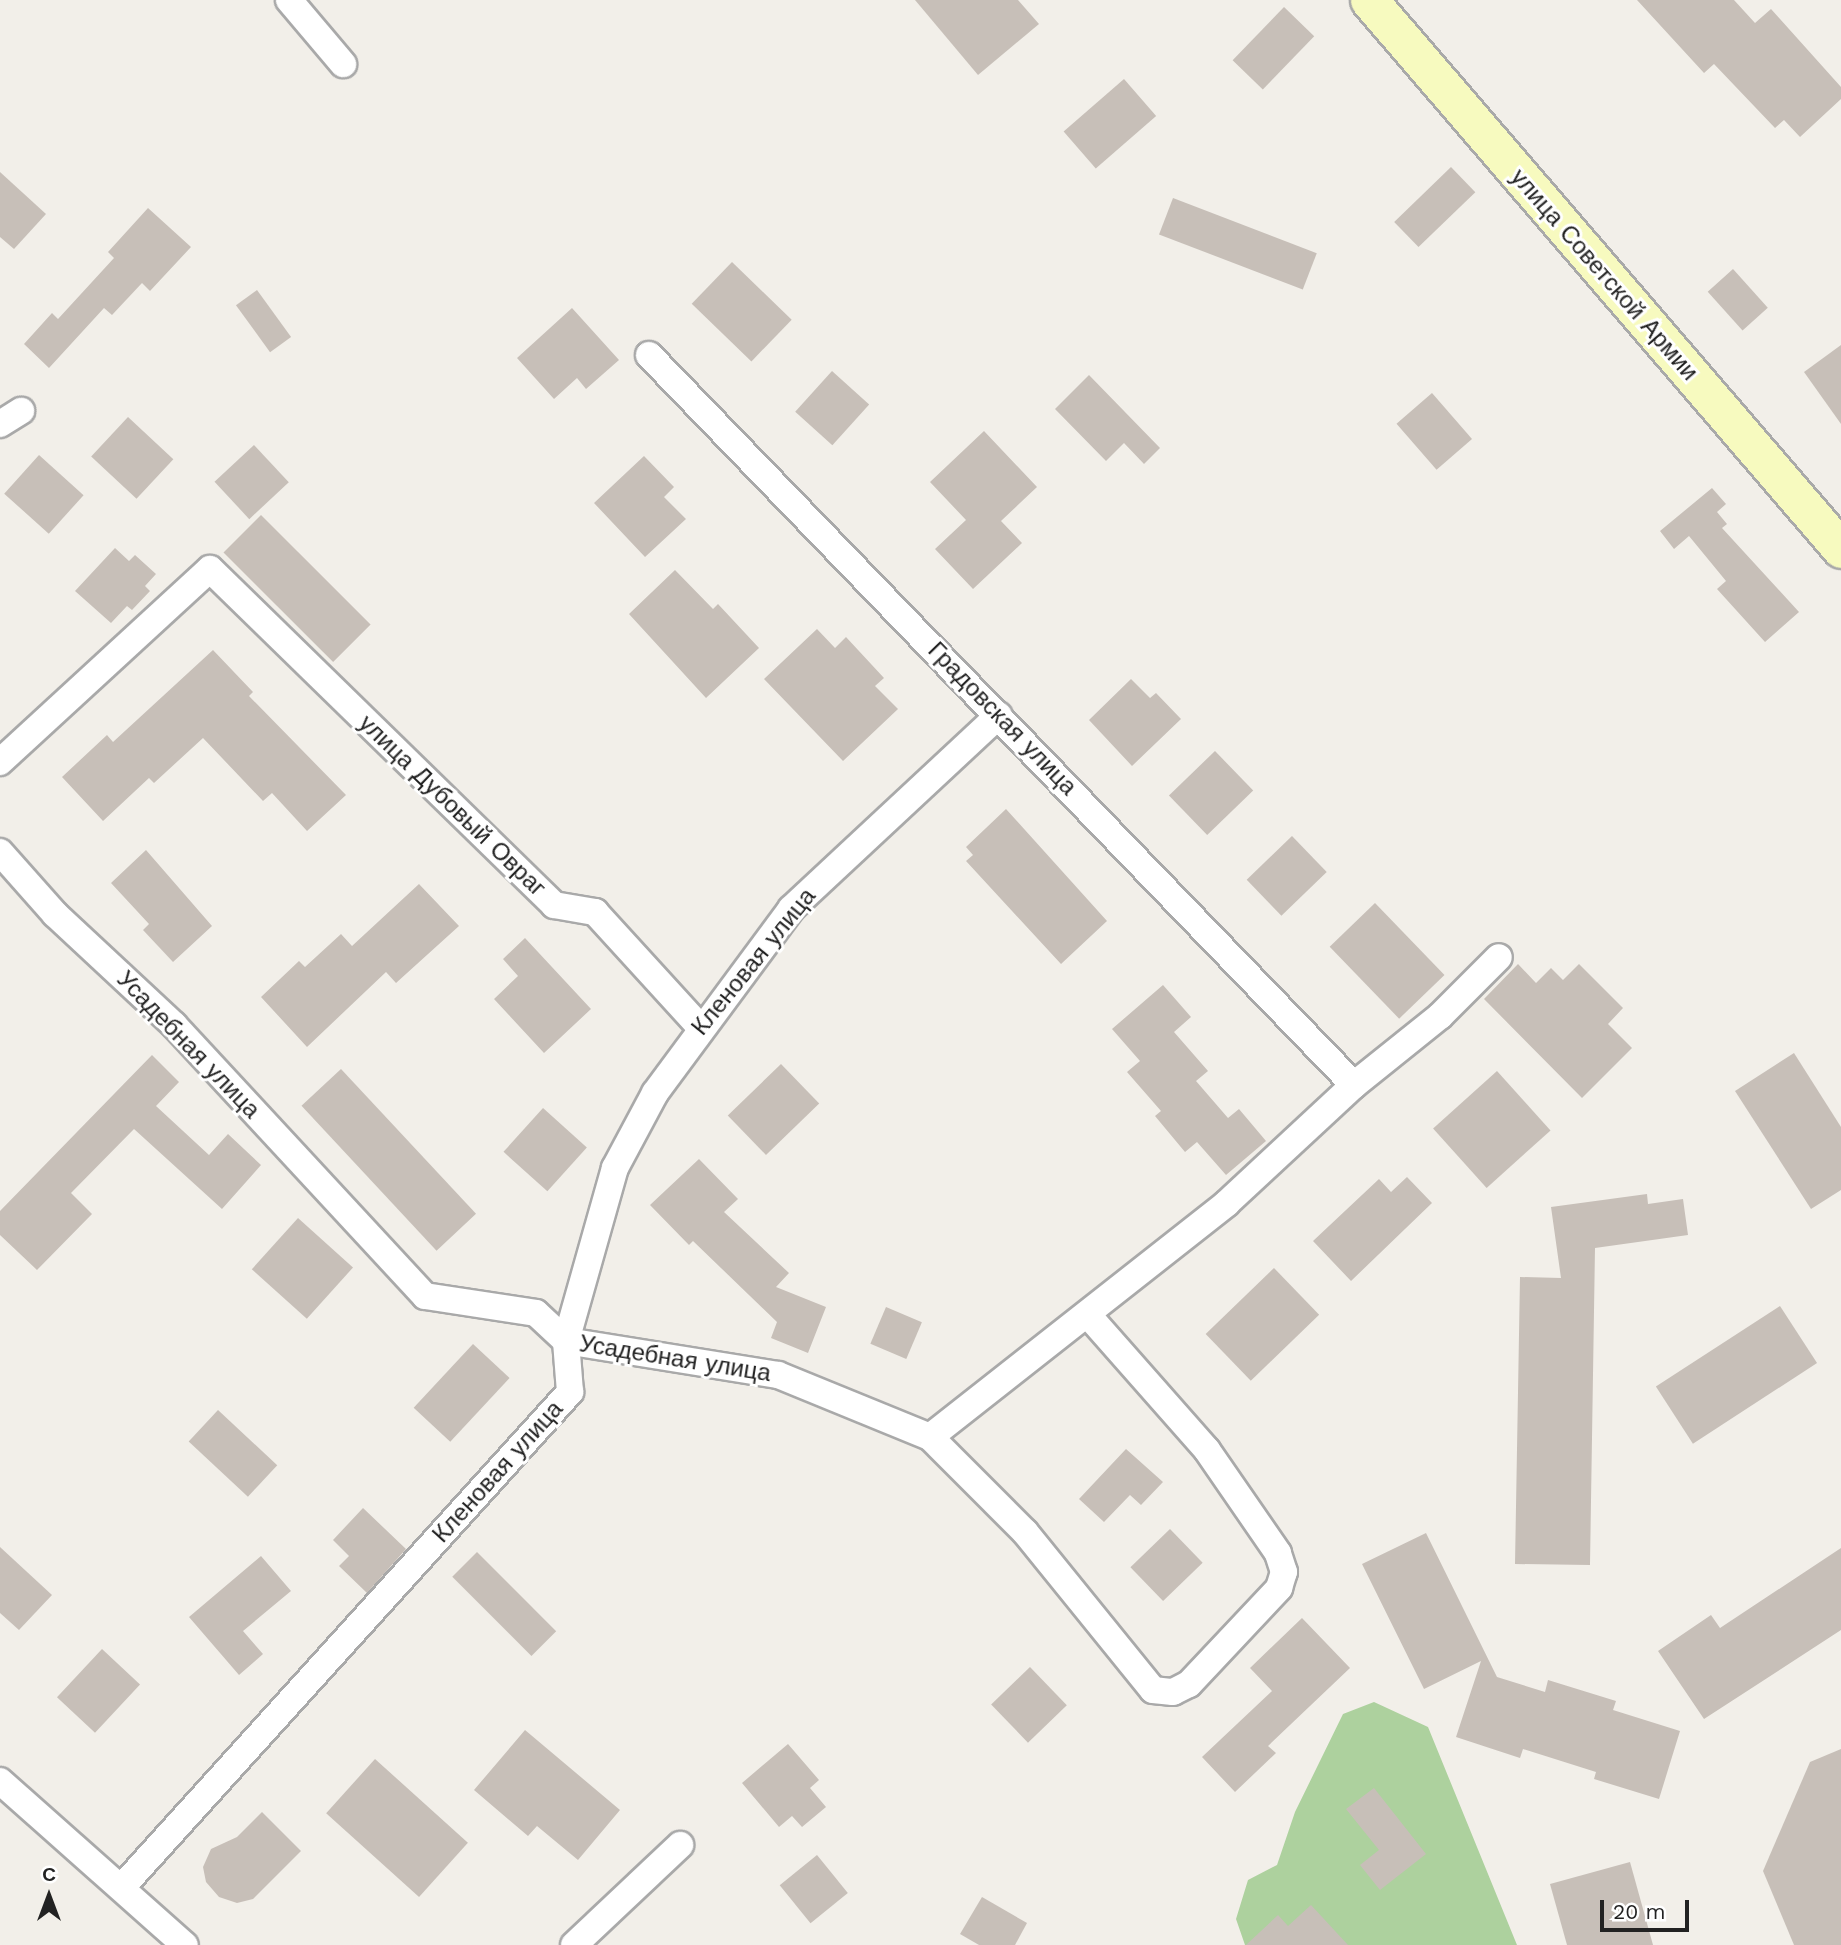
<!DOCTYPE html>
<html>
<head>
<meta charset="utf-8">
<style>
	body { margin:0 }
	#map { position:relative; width:1841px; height:1945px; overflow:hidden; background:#f2efe9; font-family:"Work Sans",sans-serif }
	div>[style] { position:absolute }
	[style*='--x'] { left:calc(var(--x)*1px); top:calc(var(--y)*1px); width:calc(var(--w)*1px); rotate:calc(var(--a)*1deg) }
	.forest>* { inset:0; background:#add19e }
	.building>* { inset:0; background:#c7bfb8; transform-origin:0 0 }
	.roads { filter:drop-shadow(2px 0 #a9a9a9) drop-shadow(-2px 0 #a9a9a9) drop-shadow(0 2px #a9a9a9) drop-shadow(0 -2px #a9a9a9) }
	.street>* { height:26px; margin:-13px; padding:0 13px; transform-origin:13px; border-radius:13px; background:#fff }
	.secondary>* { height:37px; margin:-18.5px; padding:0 18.5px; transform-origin:18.5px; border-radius:18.5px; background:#f7fabf }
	span { translate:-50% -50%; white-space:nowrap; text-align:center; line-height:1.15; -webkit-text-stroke:6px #fff; paint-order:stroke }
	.street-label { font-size:24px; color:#222 }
	.north { position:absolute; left:14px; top:1861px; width:70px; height:70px; -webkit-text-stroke:5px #fff; paint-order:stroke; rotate:0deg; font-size:19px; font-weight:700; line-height:28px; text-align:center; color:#222 }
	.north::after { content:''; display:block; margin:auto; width:24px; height:32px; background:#222; clip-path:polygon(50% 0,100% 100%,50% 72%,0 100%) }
	.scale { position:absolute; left:1600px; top:1900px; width:89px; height:32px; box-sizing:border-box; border:4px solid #222; border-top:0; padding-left:9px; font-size:21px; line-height:24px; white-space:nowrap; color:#222; -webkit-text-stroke:5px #fff; paint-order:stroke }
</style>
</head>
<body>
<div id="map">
	<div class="forest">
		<i style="clip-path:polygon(1374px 1702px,1428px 1727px,1517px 1945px,1245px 1945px,1236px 1919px,1248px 1880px,1277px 1865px,1295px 1812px,1343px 1714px)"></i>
	</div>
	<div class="building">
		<i style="clip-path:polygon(915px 0,1018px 0,1039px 24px,978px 75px)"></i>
		<i style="clip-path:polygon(1637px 0,1734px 0,1755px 23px,1771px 9px,1841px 87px,1841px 99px,1800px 137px,1784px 120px,1775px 128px,1714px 64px,1704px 73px)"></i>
		<i style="left:1284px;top:7px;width:42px;height:74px;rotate:44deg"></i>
		<i style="left:1124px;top:79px;width:49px;height:80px;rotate:49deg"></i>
		<i style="left:1451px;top:167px;width:35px;height:79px;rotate:46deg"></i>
		<i style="clip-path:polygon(0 172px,46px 214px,14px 249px,0 237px)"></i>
		<i style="left:1173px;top:198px;width:154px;height:39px;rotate:21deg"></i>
		<i style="clip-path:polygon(148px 208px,191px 247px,150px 291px,142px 283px,112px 315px,104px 308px,49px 368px,24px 344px,52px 313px,58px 319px,114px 258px,108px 252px)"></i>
		<i style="left:732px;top:262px;width:83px;height:58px;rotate:44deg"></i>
		<i style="left:1733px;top:269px;width:52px;height:34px;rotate:48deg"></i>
		<i style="left:257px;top:290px;width:58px;height:26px;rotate:54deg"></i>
		<i style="clip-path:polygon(572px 308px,619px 360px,586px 389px,577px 378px,554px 399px,517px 358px)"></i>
		<i style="clip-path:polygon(1841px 345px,1841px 424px,1804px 372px)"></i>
		<i style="left:832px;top:371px;width:50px;height:55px;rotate:42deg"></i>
		<i style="clip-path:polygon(1089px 375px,1160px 448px,1144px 464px,1124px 443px,1106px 461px,1055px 409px)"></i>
		<i style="left:1432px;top:393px;width:61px;height:47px;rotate:49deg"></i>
		<i style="left:128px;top:417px;width:62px;height:54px;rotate:43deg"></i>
		<i style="clip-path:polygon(984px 431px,1037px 487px,1001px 521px,1022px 543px,973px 589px,935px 549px,966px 520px,930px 482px)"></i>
		<i style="left:254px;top:445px;width:51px;height:54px;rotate:47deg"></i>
		<i style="left:39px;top:455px;width:60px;height:52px;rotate:42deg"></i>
		<i style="clip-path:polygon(644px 456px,674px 487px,664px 497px,686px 519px,645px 557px,594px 503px)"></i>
		<i style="clip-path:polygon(1712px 488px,1726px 504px,1717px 512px,1727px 524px,1722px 528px,1799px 612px,1765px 642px,1717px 589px,1726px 581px,1689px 536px,1674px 549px,1660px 531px)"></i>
		<i style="left:261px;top:515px;width:155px;height:53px;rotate:45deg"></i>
		<i style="clip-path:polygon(115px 548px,129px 561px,135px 555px,156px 574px,145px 586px,150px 591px,132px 610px,127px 606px,111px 623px,75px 591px)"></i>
		<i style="clip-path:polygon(675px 570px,713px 609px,718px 604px,759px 648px,706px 698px,629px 614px)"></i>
		<i style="clip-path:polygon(817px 629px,835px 648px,846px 637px,884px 678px,875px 686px,898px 709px,843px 761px,764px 679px)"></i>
		<i style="clip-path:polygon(213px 650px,253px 692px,249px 696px,346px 795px,307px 831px,272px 793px,263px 801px,203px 738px,154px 783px,149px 778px,103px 821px,62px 777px,107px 735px,113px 742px)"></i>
		<i style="clip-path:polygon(1131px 679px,1150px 698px,1156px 693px,1181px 719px,1132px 766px,1089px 720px)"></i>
		<i style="left:1215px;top:751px;width:55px;height:64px;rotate:46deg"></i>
		<i style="clip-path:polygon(1006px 809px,1107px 921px,1061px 964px,966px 861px,973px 855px,966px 847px)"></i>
		<i style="left:1292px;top:836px;width:50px;height:63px;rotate:46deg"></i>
		<i style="clip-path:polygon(146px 850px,212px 926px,173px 962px,143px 930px,149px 924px,111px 883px)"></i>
		<i style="clip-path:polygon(419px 884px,459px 926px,396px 983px,386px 972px,307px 1047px,261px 997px,299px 961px,305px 967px,341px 934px,352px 946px)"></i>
		<i style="left:1375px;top:903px;width:100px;height:63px;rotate:46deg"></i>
		<i style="clip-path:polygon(525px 938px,591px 1009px,544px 1053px,494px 999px,518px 976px,503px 959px)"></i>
		<i style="clip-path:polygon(1518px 964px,1536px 983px,1551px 968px,1563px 980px,1579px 964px,1623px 1008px,1608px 1024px,1632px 1048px,1582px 1098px,1484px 999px)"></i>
		<i style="clip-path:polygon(1163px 985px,1191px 1017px,1174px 1032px,1208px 1071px,1196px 1081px,1228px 1118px,1239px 1109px,1266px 1141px,1226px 1175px,1197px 1142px,1185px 1152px,1155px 1116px,1161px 1111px,1127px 1072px,1140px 1061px,1112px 1029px)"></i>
		<i style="clip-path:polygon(1794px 1053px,1841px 1127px,1841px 1190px,1811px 1209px,1735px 1091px)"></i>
		<i style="clip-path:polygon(152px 1055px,179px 1082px,156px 1106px,209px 1155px,228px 1134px,261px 1165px,222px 1209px,134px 1129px,71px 1193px,92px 1214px,37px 1270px,0 1235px,0 1211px)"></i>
		<i style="left:781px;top:1064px;width:55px;height:74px;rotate:46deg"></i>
		<i style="left:341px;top:1069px;width:198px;height:54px;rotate:47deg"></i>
		<i style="left:1497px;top:1071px;width:80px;height:86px;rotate:48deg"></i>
		<i style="left:543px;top:1108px;width:59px;height:59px;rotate:42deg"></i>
		<i style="clip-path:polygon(699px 1159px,738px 1199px,724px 1212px,789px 1273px,776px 1287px,826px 1307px,808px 1353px,771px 1338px,777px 1322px,693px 1241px,689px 1245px,650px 1205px)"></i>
		<i style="clip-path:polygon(1407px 1177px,1432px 1203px,1351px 1281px,1313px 1241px,1379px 1179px,1391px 1192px)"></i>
		<i style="clip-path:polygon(1647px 1194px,1648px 1204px,1683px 1199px,1688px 1235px,1595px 1248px,1590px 1565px,1515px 1564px,1520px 1277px,1561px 1278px,1551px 1207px)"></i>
		<i style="left:298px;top:1218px;width:74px;height:69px;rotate:42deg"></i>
		<i style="left:1274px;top:1268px;width:65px;height:95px;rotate:46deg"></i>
		<i style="left:1780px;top:1306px;width:68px;height:148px;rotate:57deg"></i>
		<i style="left:886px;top:1307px;width:39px;height:40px;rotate:23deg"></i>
		<i style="left:473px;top:1344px;width:50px;height:87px;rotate:43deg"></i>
		<i style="left:218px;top:1410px;width:81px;height:43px;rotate:43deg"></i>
		<i style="clip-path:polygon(1126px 1449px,1163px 1482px,1141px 1505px,1130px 1495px,1104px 1522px,1079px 1499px)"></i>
		<i style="clip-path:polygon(363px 1508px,406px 1549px,367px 1593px,339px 1566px,349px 1556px,333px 1540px)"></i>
		<i style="left:1170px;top:1529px;width:47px;height:55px;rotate:46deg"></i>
		<i style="clip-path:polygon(1426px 1533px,1497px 1677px,1545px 1692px,1548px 1680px,1616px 1701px,1613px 1710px,1680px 1731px,1659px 1799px,1594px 1779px,1596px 1772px,1523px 1749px,1520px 1758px,1456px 1737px,1481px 1661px,1424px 1689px,1362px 1564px)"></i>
		<i style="clip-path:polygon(0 1547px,52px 1595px,19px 1630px,0 1613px)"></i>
		<i style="clip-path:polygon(1841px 1548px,1841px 1630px,1704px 1719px,1658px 1651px,1711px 1615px,1720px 1628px)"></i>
		<i style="left:477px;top:1552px;width:112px;height:35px;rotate:45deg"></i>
		<i style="clip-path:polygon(261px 1556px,291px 1591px,243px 1631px,263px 1654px,239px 1675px,189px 1617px)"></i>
		<i style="clip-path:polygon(1302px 1618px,1350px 1668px,1268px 1746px,1276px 1753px,1235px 1792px,1202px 1757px,1272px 1691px,1250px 1668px)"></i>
		<i style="left:102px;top:1649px;width:52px;height:66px;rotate:43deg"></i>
		<i style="left:1030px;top:1667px;width:53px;height:54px;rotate:46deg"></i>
		<i style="clip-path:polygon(525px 1730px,620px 1810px,578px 1860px,537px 1826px,528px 1836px,474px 1790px)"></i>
		<i style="clip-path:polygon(788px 1744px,819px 1780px,810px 1788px,826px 1807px,802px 1827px,792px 1816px,779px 1827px,742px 1783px)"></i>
		<i style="clip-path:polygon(1841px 1749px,1841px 1945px,1794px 1945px,1763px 1871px,1810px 1762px)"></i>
		<i style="left:375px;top:1759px;width:125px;height:73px;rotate:42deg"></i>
		<i style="clip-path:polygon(1374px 1788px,1426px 1854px,1380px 1890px,1360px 1865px,1379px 1850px,1346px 1809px)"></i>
		<i style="clip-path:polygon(262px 1812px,301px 1851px,253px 1899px,237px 1903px,219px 1897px,206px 1882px,203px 1867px,211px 1849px,237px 1837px)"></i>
		<i style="left:817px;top:1855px;width:49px;height:48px;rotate:51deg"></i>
		<i style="clip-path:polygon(1630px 1862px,1653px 1945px,1567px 1945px,1550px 1884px)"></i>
		<i style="clip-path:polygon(982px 1897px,1027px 1923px,1015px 1945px,979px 1945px,960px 1934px)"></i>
		<i style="clip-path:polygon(1311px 1905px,1348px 1945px,1246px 1945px,1278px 1915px,1288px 1926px)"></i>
	</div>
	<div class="roads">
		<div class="street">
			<i style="--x:289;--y:0;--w:84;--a:49.8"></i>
			<i style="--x:649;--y:355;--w:1015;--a:46"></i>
			<i style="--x:0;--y:424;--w:25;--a:-32"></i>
			<i style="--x:0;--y:762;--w:285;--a:-42.6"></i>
			<i style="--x:210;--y:569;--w:481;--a:44.3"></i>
			<i style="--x:554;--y:905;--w:42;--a:9.7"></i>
			<i style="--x:595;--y:912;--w:156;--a:47.6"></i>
			<i style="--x:0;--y:852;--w:83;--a:48.4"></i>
			<i style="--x:55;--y:914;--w:163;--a:43"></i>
			<i style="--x:174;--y:1025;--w:369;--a:47.2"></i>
			<i style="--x:425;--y:1296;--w:112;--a:8.7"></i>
			<i style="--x:536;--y:1313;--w:41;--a:43"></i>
			<i style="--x:566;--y:1341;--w:215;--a:9.1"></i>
			<i style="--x:778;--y:1375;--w:164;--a:22.2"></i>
			<i style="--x:930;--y:1437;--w:134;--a:45"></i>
			<i style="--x:1025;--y:1532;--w:203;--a:51"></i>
			<i style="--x:1153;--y:1690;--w:20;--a:6"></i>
			<i style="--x:1173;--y:1692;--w:18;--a:-27"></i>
			<i style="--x:1189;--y:1684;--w:132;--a:-46.8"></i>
			<i style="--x:1279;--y:1588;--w:17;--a:-73"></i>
			<i style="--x:1284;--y:1572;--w:20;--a:-108"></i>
			<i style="--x:1278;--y:1553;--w:125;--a:-124.6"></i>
			<i style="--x:1207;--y:1450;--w:180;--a:-131.4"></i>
			<i style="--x:930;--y:1437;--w:378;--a:-38.2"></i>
			<i style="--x:1227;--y:1203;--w:173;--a:-42.9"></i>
			<i style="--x:1354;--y:1085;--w:110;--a:-38.7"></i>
			<i style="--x:1440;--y:1016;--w:83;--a:-45"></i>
			<i style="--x:0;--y:1781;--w:247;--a:41.6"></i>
			<i style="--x:122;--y:1887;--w:668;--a:-47.85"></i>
			<i style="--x:570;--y:1392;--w:51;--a:-94.5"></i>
			<i style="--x:566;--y:1341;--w:180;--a:-74.2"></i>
			<i style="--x:615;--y:1168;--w:85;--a:-61.9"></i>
			<i style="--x:655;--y:1093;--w:229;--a:-53.5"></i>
			<i style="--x:791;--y:909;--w:284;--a:-43"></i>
			<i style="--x:574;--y:1945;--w:146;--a:-43.3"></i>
		</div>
		<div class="secondary">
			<i style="--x:1369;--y:0;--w:724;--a:49.31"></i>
		</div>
	</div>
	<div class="street-label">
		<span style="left:1604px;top:275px;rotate:49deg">улица Советской Армии</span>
		<span style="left:1002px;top:719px;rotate:46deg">Градовская улица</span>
		<span style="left:452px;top:806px;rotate:44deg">улица Дубовый Овраг</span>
		<span style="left:754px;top:962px;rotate:-51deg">Кленовая улица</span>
		<span style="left:188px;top:1045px;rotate:46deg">Усадебная улица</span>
		<span style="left:675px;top:1359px;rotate:9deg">Усадебная улица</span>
		<span style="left:498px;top:1472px;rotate:-48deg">Кленовая улица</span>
	</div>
	<div class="north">С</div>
	<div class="scale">20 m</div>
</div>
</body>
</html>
